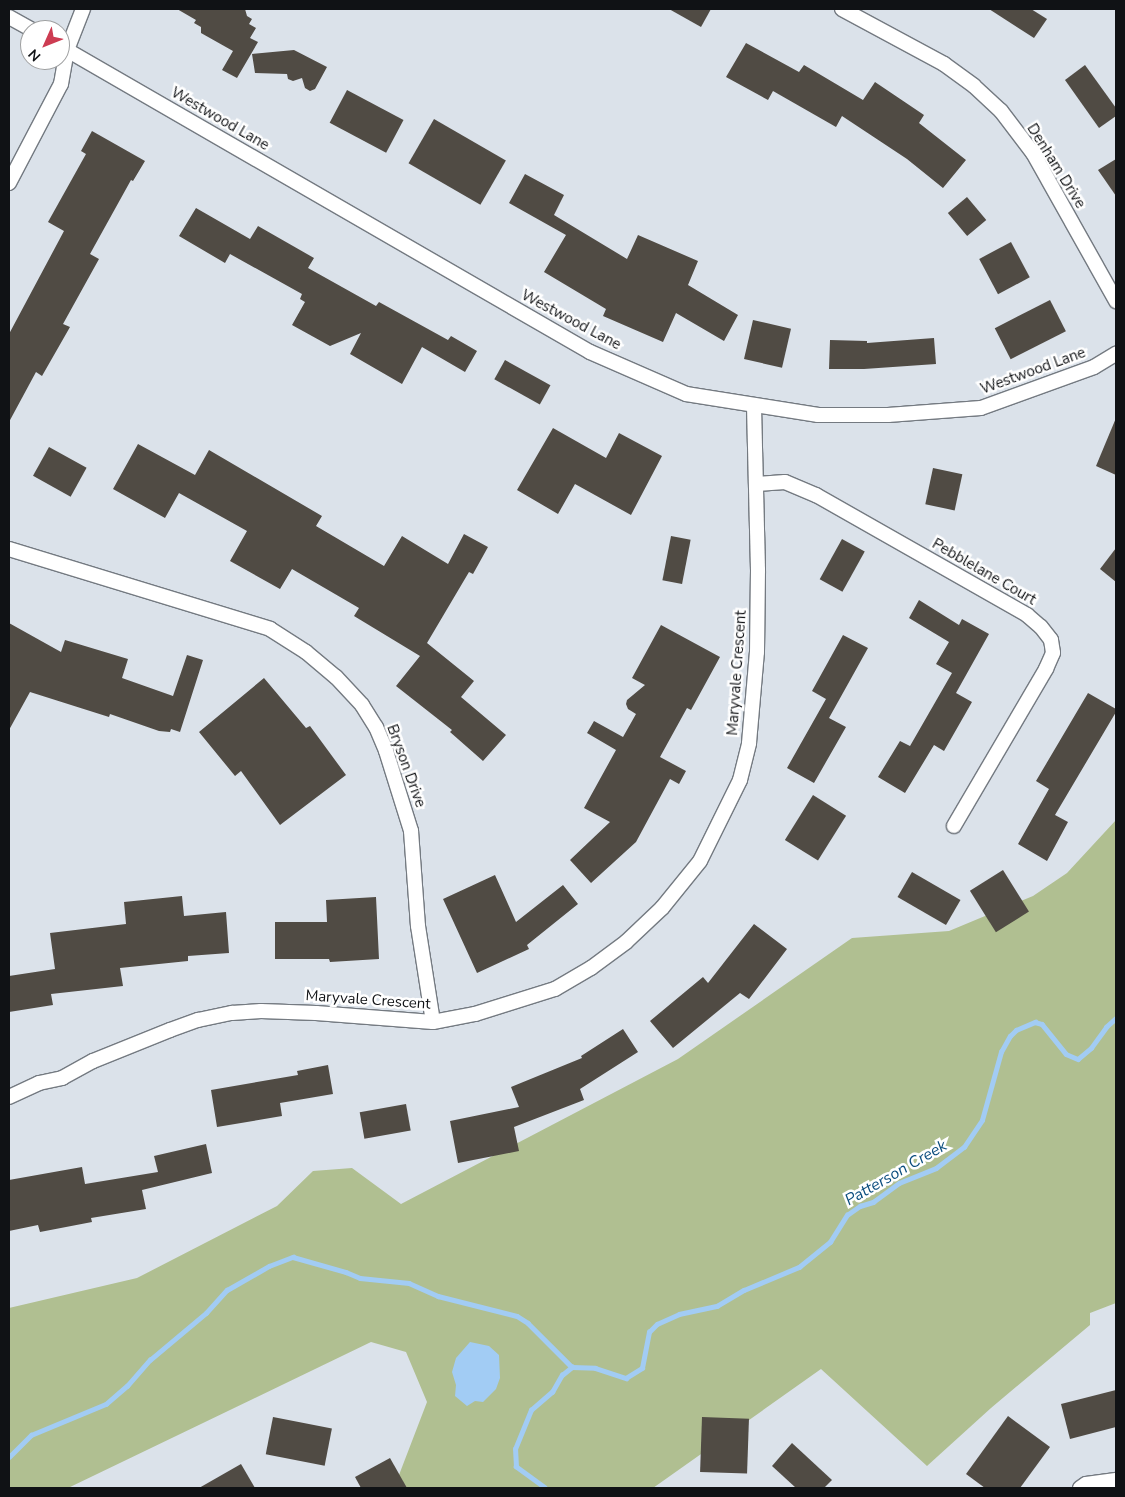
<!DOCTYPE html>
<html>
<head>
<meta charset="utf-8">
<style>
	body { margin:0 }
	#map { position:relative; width:1125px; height:1497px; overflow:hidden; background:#dbe2ea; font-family:"Nunito Sans",sans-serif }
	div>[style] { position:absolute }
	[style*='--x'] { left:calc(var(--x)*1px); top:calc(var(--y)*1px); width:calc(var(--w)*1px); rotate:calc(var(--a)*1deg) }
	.green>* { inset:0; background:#b0bf91 }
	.water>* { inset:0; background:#a2ccf4 }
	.stream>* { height:4.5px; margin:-2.25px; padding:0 2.25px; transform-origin:2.25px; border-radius:2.25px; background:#a2ccf4 }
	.building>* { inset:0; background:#504b44; transform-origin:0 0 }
	.roads { filter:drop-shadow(1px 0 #747a81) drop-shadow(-1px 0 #747a81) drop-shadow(0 1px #747a81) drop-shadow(0 -1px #747a81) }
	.minor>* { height:14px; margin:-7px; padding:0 7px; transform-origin:7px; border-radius:7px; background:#fff }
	span { translate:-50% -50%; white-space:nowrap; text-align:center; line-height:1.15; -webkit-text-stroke:5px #fff; paint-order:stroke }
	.street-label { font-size:15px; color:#101215 }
	.water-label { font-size:16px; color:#0b4d7e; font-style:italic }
	.frame { position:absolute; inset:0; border:10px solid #101215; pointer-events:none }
	.north { position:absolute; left:20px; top:20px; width:50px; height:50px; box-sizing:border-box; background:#fff; border:1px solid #9fa0a1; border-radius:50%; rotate:226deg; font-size:14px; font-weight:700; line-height:20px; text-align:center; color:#101215 }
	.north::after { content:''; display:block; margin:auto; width:18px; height:22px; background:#cd3c52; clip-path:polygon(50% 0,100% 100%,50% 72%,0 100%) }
</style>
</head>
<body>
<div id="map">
	<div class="green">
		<i style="clip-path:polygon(1116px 820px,1116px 1303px,1090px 1313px,1090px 1325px,991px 1408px,927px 1466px,821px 1369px,653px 1488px,394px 1488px,427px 1402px,406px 1352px,371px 1342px,68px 1488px,9px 1488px,9px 1308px,137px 1278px,277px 1206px,313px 1171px,352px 1168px,401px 1204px,678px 1059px,852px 938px,949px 931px,1033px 896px,1067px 873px)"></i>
	</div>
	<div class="water">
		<i style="clip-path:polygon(470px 1342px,489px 1346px,499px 1355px,500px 1378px,496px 1389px,483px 1402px,475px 1401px,467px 1406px,455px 1396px,456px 1385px,452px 1372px,456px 1358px)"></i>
	</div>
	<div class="stream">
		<i style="--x:9;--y:1457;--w:31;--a:-45"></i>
		<i style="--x:31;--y:1435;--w:81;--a:-22.5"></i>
		<i style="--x:106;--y:1404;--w:28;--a:-41"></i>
		<i style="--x:127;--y:1386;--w:35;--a:-49"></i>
		<i style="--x:150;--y:1360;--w:73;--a:-40"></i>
		<i style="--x:206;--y:1313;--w:31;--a:-48"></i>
		<i style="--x:227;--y:1290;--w:48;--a:-29.7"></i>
		<i style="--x:269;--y:1266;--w:26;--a:-21"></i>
		<i style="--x:293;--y:1257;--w:55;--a:15.8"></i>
		<i style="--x:346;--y:1272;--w:15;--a:23"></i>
		<i style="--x:360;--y:1278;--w:49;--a:5.8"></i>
		<i style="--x:409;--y:1283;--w:32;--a:24"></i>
		<i style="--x:438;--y:1296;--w:81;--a:14.2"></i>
		<i style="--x:517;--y:1316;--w:13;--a:32"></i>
		<i style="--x:528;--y:1323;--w:62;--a:45"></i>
		<i style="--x:572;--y:1367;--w:23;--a:2"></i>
		<i style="--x:595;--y:1368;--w:33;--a:18"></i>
		<i style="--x:626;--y:1378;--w:19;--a:-32"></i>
		<i style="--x:642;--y:1368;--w:37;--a:-79"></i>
		<i style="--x:649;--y:1332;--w:11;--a:-45"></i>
		<i style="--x:657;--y:1324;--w:24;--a:-24"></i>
		<i style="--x:679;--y:1314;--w:39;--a:-12"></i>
		<i style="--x:717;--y:1306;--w:31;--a:-31"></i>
		<i style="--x:744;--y:1290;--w:60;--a:-22.7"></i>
		<i style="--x:799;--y:1267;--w:40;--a:-39"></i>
		<i style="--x:830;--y:1242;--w:32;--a:-58"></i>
		<i style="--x:847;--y:1215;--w:16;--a:-35"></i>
		<i style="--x:860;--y:1206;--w:14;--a:-17"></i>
		<i style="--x:873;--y:1202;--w:32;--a:-36"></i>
		<i style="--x:899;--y:1183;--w:40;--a:-22"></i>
		<i style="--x:936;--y:1168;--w:35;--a:-37"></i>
		<i style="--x:964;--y:1147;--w:32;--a:-56"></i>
		<i style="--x:982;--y:1120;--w:71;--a:-74.4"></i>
		<i style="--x:1001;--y:1052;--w:18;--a:-61"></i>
		<i style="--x:1010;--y:1036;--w:8;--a:-45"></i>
		<i style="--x:1016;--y:1030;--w:21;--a:-23"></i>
		<i style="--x:1035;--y:1022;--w:7;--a:16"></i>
		<i style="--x:1042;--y:1024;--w:38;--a:51"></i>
		<i style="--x:1066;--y:1054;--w:13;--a:23"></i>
		<i style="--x:1078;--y:1059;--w:17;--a:-40"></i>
		<i style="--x:1091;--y:1048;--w:26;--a:-54"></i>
		<i style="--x:1106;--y:1027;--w:13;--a:-42"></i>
		<i style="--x:545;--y:1488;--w:36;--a:-144"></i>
		<i style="--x:516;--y:1467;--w:18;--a:-93"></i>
		<i style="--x:515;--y:1449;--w:42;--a:-67.7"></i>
		<i style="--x:531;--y:1410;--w:28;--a:-41"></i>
		<i style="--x:552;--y:1392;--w:20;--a:-60"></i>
		<i style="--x:562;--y:1375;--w:13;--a:-39"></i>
	</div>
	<div class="building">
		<i style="clip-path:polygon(177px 9px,245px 9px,247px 16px,252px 19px,249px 24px,256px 28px,250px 38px,258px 42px,237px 78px,222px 70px,233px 51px,201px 33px,201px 27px,194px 23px,196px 20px)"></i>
		<i style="clip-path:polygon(669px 9px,711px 9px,701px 27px)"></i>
		<i style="clip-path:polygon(989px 9px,1031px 9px,1047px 19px,1034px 38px)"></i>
		<i style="clip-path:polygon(746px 43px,799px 72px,804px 65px,863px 100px,875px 82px,924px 115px,919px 123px,966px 160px,943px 188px,907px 159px,842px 116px,836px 127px,773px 91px,768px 100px,726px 77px)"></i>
		<i style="clip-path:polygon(294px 50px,327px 67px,315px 89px,310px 91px,305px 88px,302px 78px,293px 81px,288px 79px,287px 74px,255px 73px,252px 54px)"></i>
		<i style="clip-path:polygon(1085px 65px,1116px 108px,1116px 116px,1099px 128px,1065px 80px)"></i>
		<i style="left:347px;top:90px;width:64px;height:37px;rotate:28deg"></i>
		<i style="left:434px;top:119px;width:83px;height:51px;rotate:30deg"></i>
		<i style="clip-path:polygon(92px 131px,145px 161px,133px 181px,131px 180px,90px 254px,99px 259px,63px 324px,70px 327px,42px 376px,36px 372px,9px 422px,9px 334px,64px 231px,48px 222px,86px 154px,81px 151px)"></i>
		<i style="clip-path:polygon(1116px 159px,1116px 196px,1098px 170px)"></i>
		<i style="clip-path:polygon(525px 174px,564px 195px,554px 215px,627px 259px,638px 235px,698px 261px,688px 285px,738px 315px,724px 341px,676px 313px,663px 342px,603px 316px,606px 309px,544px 272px,566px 235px,509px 203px)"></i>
		<i style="left:967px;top:197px;width:30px;height:25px;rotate:50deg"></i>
		<i style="clip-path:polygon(196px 208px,250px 239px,258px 226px,314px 258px,308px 268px,376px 306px,379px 302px,448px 340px,451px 336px,477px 351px,465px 372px,422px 347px,402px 384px,350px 354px,361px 333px,330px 346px,292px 325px,305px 302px,300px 299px,302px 294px,230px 254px,225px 263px,179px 236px)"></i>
		<i style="left:1011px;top:242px;width:40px;height:36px;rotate:62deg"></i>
		<i style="left:1050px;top:300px;width:35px;height:62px;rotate:63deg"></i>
		<i style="left:753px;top:320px;width:39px;height:40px;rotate:13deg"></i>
		<i style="clip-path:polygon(934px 338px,936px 364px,864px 369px,829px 369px,830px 340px,867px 341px,867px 343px)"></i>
		<i style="left:505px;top:360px;width:52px;height:22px;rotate:29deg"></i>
		<i style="clip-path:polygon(1116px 418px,1116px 475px,1096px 466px)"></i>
		<i style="clip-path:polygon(553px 428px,606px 458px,619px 433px,662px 456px,631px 515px,575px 484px,558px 514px,517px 490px)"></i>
		<i style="clip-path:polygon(138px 444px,195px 475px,209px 450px,322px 516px,316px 526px,384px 566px,402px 536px,448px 564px,464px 534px,488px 547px,473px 574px,469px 572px,427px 643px,474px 681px,461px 697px,506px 735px,483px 761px,450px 732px,452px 730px,396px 686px,420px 656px,354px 616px,359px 608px,292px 569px,280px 589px,230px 561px,247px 531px,179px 493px,165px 518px,113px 489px)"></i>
		<i style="left:49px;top:447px;width:43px;height:33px;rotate:29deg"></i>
		<i style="left:933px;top:468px;width:30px;height:37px;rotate:12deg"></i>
		<i style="left:671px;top:536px;width:20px;height:45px;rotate:11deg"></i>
		<i style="left:842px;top:539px;width:26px;height:46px;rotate:29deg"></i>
		<i style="clip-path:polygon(1116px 548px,1116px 582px,1100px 569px)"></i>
		<i style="clip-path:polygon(919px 600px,959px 625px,962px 619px,989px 634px,956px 693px,972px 702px,944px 751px,934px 745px,905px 793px,878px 777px,900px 741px,910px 746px,952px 673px,936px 664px,949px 642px,909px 618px)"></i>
		<i style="clip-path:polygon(9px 623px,61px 652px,65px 640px,128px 659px,122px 678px,173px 696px,187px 655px,203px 660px,180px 732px,171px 729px,170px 732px,159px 731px,110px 714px,109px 717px,30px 692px,9px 730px)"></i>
		<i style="clip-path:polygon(661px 625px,720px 657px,691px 710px,687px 708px,660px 757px,686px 771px,679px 784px,670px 779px,636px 842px,591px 883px,570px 860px,610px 822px,584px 808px,616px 750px,587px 733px,594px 721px,623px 737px,636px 714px,628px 709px,626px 704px,627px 700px,645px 685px,632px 678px)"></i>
		<i style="clip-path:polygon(843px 635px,868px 648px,829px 718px,846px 727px,814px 783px,787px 768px,826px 699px,812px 691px)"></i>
		<i style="clip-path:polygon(264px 678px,306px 728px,310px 726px,346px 775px,280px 825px,241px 771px,235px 776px,199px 732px)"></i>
		<i style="clip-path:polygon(1088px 693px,1116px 709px,1116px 712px,1055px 815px,1068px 822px,1047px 861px,1018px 844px,1049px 789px,1036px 781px)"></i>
		<i style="left:813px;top:795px;width:39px;height:53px;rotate:32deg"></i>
		<i style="left:1003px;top:870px;width:49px;height:39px;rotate:58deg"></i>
		<i style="left:912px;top:872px;width:56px;height:29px;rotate:30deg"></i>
		<i style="clip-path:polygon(495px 875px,516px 922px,563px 885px,578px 904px,527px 945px,529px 949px,477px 973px,443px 899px)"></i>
		<i style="clip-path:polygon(182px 896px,184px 916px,226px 912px,229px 953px,188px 956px,188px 961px,120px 968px,123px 986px,51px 994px,53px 1005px,9px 1012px,9px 976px,55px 969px,50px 933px,126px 924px,124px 902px)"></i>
		<i style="clip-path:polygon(376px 897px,379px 959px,330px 962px,329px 959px,275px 959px,275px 922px,327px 922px,326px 900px)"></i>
		<i style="clip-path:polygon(754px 924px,787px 949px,749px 999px,740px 993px,673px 1048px,650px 1021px,703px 977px,708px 983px)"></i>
		<i style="clip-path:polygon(623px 1029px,638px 1052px,580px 1089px,584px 1100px,514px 1127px,519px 1151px,458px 1163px,450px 1121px,519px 1107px,511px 1087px,582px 1058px,581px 1056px)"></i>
		<i style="clip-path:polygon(328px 1065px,333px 1094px,280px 1103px,282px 1116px,217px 1127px,211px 1090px,298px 1075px,297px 1071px)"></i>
		<i style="left:406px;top:1104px;width:27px;height:47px;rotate:80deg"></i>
		<i style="clip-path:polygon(206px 1144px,212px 1173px,142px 1190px,146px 1209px,91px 1218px,92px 1222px,40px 1232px,38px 1225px,9px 1231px,9px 1180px,82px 1167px,85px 1184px,158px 1172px,154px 1156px)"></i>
		<i style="clip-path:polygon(1116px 1390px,1116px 1427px,1070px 1439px,1061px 1404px)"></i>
		<i style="clip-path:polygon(1008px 1416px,1050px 1447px,1020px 1488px,985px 1488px,966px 1474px)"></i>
		<i style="left:273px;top:1417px;width:60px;height:38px;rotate:11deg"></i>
		<i style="left:702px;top:1417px;width:47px;height:55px;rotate:2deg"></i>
		<i style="clip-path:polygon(792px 1443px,832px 1480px,824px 1488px,796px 1488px,772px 1466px)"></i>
		<i style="clip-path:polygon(390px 1458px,407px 1488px,361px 1488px,355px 1477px)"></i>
		<i style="clip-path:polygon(241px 1464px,255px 1488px,199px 1488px)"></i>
	</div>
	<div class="roads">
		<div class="minor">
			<i style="--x:842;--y:9;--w:116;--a:28.3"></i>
			<i style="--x:944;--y:64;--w:37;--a:36"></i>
			<i style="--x:974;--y:86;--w:37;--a:43"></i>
			<i style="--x:1001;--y:111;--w:53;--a:52.7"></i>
			<i style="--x:1033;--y:153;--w:170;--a:60.7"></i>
			<i style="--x:9;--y:17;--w:26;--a:29"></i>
			<i style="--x:60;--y:46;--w:612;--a:30"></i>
			<i style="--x:590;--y:352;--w:105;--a:23.6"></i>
			<i style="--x:686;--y:394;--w:134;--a:9"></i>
			<i style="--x:818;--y:415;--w:70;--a:0"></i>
			<i style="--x:888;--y:415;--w:93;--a:-4.3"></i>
			<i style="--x:981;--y:408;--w:120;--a:-19.9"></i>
			<i style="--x:1094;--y:367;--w:26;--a:-31"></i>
			<i style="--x:9;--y:183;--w:112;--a:-62.3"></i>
			<i style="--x:61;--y:84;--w:35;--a:-80"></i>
			<i style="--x:67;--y:50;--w:44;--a:-68.7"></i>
			<i style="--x:757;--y:484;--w:28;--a:-4"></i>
			<i style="--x:785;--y:482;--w:34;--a:23"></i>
			<i style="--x:816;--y:495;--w:243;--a:29.6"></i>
			<i style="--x:1027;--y:615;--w:18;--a:41"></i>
			<i style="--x:1041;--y:627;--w:16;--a:52"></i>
			<i style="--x:1051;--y:640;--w:13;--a:81"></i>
			<i style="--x:1053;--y:653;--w:17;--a:114"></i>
			<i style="--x:1046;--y:669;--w:182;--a:120.4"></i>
			<i style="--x:9;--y:549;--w:273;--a:17"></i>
			<i style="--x:270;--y:629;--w:43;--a:32.6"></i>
			<i style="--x:306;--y:652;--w:39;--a:40"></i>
			<i style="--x:336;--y:677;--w:38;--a:47"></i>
			<i style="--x:362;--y:705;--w:26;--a:58"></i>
			<i style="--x:376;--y:727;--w:26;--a:67"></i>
			<i style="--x:386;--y:751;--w:84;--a:72.6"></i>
			<i style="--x:411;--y:831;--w:95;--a:85.8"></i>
			<i style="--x:418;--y:926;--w:97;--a:81.1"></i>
			<i style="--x:9;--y:1097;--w:33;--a:-25"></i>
			<i style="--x:39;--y:1083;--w:24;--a:-12"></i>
			<i style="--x:62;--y:1078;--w:35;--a:-29"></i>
			<i style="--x:93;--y:1061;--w:83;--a:-21.9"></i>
			<i style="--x:170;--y:1030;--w:30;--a:-20"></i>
			<i style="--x:198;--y:1020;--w:35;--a:-12"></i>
			<i style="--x:232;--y:1013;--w:29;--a:-4"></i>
			<i style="--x:261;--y:1011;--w:55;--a:2.1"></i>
			<i style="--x:316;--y:1013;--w:117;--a:4.4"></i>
			<i style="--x:433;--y:1022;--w:43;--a:-10.8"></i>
			<i style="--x:475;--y:1014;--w:84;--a:-17.4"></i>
			<i style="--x:555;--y:989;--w:42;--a:-30.3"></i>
			<i style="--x:591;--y:968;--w:44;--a:-36.6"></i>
			<i style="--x:626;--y:942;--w:50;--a:-43.4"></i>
			<i style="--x:662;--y:908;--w:60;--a:-51"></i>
			<i style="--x:700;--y:861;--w:90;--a:-63.7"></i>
			<i style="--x:740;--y:780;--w:38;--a:-76"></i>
			<i style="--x:749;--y:743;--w:91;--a:-85"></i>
			<i style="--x:757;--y:652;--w:82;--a:-89.3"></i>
			<i style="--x:758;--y:570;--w:165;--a:-91.4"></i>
			<i style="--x:1080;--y:1488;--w:7;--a:-34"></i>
			<i style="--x:1086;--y:1484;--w:30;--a:-8"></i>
		</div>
	</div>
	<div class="street-label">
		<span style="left:220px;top:119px;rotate:30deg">Westwood Lane</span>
		<span style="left:1056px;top:166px;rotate:58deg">Denham Drive</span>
		<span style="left:571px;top:320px;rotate:28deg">Westwood Lane</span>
		<span style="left:1033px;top:371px;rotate:-20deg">Westwood Lane</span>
		<span style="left:984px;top:572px;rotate:30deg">Pebblelane Court</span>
		<span style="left:737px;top:673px;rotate:-86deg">Maryvale Crescent</span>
		<span style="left:406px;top:766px;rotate:70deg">Bryson Drive</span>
		<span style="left:368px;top:1000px;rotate:4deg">Maryvale Crescent</span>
	</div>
	<div class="water-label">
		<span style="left:896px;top:1173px;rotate:-30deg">Patterson Creek</span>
	</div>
	<div class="frame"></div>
	<div class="north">N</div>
</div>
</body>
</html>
